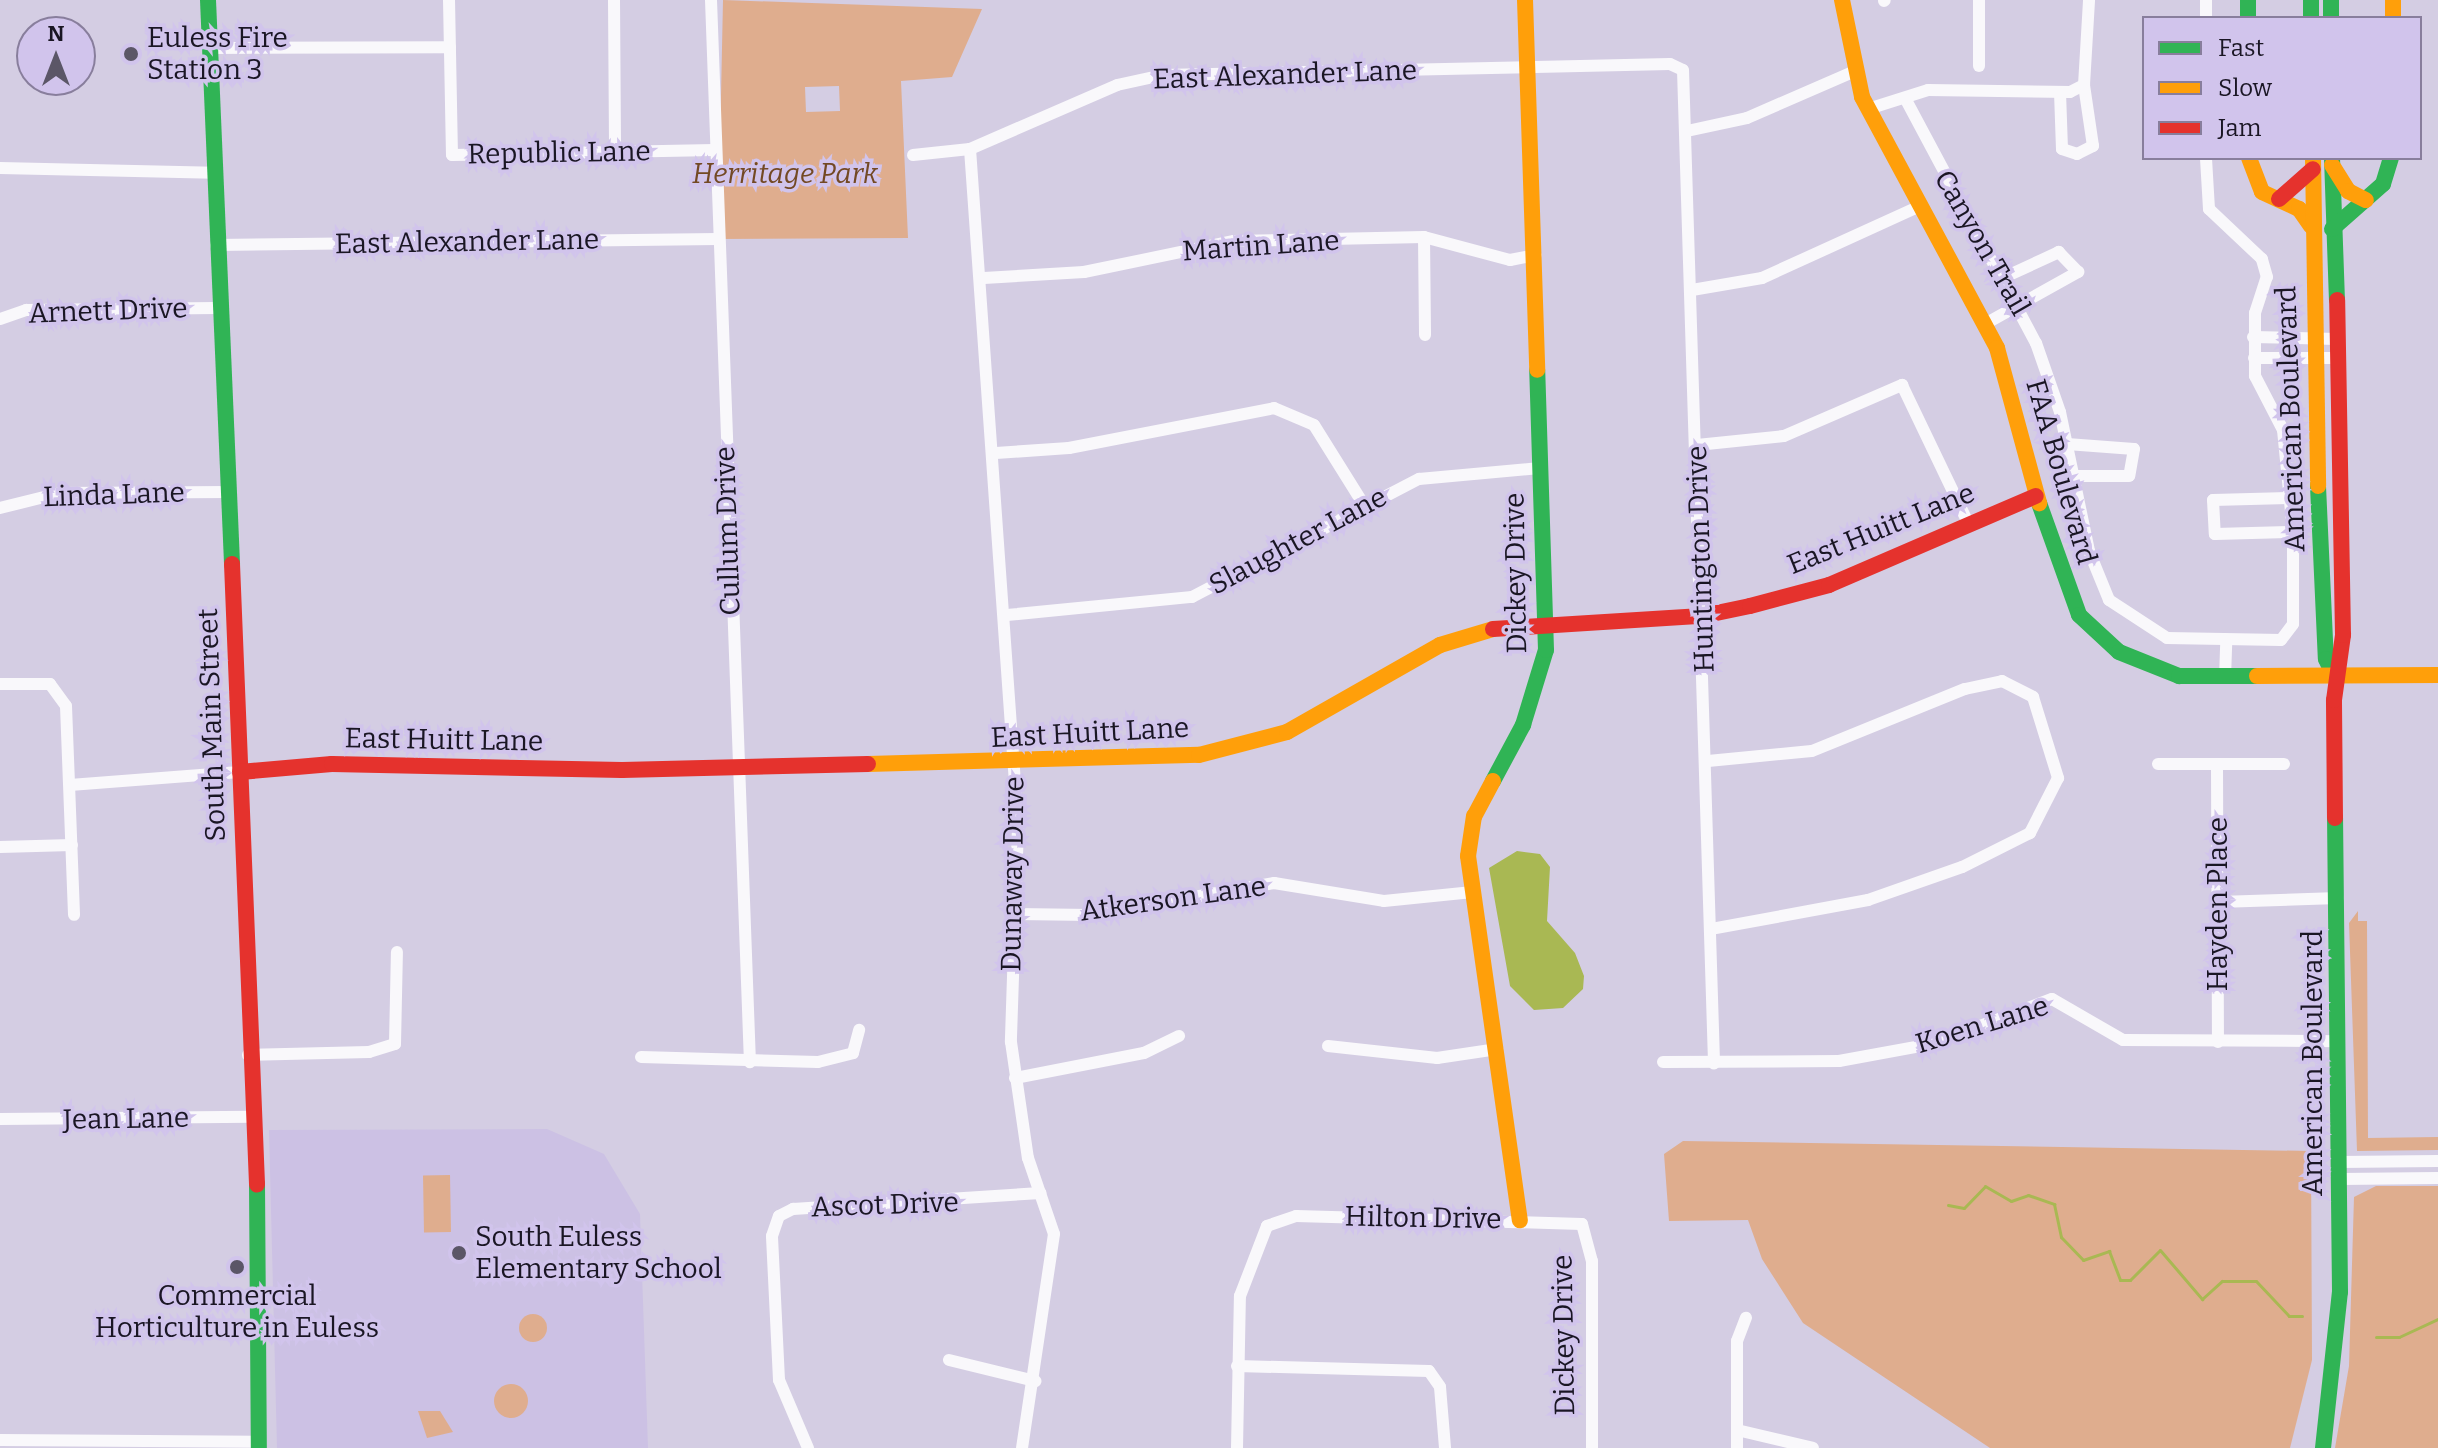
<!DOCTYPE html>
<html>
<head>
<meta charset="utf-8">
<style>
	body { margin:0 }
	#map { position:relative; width:2438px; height:1448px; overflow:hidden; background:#d4cde3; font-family:Bitter,serif }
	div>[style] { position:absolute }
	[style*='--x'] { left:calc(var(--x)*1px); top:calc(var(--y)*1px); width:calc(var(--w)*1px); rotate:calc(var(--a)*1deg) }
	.built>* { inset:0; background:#ccc1e4 }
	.green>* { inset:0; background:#dfad8e; transform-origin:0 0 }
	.round { border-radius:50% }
	.water>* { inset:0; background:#a9b853 }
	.stream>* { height:3px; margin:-1.5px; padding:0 1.5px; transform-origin:1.5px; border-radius:1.5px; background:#a9b853 }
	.street>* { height:12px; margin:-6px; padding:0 6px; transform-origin:6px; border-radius:6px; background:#f9f8fb }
	.fast>* { height:16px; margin:-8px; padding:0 8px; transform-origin:8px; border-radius:8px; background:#30b455 }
	.slow>* { height:16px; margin:-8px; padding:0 8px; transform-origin:8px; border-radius:8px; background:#ff9f0a }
	.jam>* { height:16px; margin:-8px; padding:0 8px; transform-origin:8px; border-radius:8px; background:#e5322d }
	.dots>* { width:22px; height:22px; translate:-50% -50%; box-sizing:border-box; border:4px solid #d1c4ec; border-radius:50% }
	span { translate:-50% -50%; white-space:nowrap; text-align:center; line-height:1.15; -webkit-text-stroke:7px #d1c4ec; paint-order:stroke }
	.poi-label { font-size:28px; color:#1a1624 }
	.left { translate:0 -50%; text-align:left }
	.street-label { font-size:28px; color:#1a1624 }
	.park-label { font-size:28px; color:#734924; font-style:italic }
	.legend { position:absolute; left:2142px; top:16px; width:280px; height:144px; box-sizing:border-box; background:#d1c4ec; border:2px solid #887e9c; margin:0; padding:10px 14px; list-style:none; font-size:24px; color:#1a1624 }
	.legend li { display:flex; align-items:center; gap:16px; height:40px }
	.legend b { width:40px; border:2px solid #887e9c }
	.north { position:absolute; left:16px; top:16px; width:80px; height:80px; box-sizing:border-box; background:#d1c4ec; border:2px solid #887e9c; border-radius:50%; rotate:0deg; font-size:22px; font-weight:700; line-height:32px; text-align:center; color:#1a1624 }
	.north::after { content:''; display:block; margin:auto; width:28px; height:36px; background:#5b5667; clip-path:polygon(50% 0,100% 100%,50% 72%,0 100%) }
</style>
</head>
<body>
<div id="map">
	<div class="built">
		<i style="clip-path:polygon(547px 1129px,604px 1154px,640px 1214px,648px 1448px,277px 1448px,269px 1130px)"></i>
	</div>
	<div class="green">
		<i style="clip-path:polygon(evenodd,723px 0,982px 9px,952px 77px,901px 81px,908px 238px,718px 239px,723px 0,839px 86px,840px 111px,806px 112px,805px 87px,839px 86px)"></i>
		<i style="clip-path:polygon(2358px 911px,2358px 921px,2367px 921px,2368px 1138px,2438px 1137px,2438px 1150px,2357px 1151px,2349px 923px)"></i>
		<i style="clip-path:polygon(1683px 1141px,2311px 1151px,2312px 1360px,2290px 1448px,1990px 1448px,1803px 1323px,1762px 1259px,1748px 1220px,1669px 1221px,1664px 1154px)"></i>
		<i style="left:450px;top:1175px;width:57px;height:27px;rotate:89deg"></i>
		<i style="clip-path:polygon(2376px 1186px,2438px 1186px,2438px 1448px,2335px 1448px,2349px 1366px,2354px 1197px)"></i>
		<i class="round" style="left:519px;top:1314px;width:28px;height:28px"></i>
		<i class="round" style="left:494px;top:1384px;width:34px;height:34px"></i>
		<i style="clip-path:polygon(418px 1411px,440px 1411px,453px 1432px,427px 1438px)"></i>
	</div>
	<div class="water">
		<i style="clip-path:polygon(1517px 851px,1540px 854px,1550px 867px,1547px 921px,1575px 953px,1584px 976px,1583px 989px,1563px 1008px,1534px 1010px,1510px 986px,1489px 868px)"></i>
	</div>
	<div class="stream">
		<i style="--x:1948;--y:1205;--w:16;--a:11"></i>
		<i style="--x:1964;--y:1208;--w:30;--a:-46"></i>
		<i style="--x:1985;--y:1186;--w:30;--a:30"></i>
		<i style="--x:2011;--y:1201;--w:18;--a:-19"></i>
		<i style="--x:2028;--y:1195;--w:28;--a:19"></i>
		<i style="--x:2054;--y:1204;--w:34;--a:78"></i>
		<i style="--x:2061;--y:1237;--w:32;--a:46"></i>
		<i style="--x:2083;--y:1260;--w:28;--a:-19"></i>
		<i style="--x:2109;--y:1251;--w:31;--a:69"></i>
		<i style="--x:2120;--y:1280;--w:10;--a:0"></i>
		<i style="--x:2130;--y:1280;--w:42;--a:-45"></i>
		<i style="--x:2160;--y:1250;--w:65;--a:49.4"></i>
		<i style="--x:2202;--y:1299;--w:27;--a:-42"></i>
		<i style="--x:2222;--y:1281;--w:34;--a:0"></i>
		<i style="--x:2256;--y:1281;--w:48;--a:46.7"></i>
		<i style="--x:2289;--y:1316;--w:13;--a:0"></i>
		<i style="--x:2376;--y:1337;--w:23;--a:0"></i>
		<i style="--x:2399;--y:1337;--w:43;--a:-24.8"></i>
	</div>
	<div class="street">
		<i style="--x:449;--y:0;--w:155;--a:88.9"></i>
		<i style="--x:452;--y:155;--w:262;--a:-1.1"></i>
		<i style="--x:614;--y:0;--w:151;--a:89.6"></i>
		<i style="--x:711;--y:0;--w:1063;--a:87.9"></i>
		<i style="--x:1979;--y:0;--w:66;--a:90"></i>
		<i style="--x:2206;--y:0;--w:18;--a:90"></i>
		<i style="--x:1884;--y:1;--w:1;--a:-45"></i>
		<i style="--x:210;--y:48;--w:240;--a:-0.2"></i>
		<i style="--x:2060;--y:92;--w:57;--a:88"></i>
		<i style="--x:2062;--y:149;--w:16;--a:18"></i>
		<i style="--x:2077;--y:154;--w:18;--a:-27"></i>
		<i style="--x:2093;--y:146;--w:62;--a:-98.4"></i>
		<i style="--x:1905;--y:98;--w:278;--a:61.9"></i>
		<i style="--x:2036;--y:343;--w:73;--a:70.8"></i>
		<i style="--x:2060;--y:412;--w:142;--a:78.2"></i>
		<i style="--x:2089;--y:551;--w:53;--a:67.8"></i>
		<i style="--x:2109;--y:600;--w:69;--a:33.2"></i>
		<i style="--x:2167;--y:638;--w:114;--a:1"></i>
		<i style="--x:2281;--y:640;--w:20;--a:-53"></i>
		<i style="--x:2293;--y:624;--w:92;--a:-90"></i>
		<i style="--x:2293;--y:532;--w:102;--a:-95.6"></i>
		<i style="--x:2283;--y:430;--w:61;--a:-117.4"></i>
		<i style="--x:2255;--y:376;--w:63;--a:-90"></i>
		<i style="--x:2255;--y:313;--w:38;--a:-72"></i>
		<i style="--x:2267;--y:277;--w:19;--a:-106"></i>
		<i style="--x:2262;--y:259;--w:73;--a:-136.7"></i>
		<i style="--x:2209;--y:209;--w:51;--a:-93.4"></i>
		<i style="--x:1868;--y:109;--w:63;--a:-17.6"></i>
		<i style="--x:1928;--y:90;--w:142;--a:0.8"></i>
		<i style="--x:2070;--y:92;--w:16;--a:-27"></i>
		<i style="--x:2084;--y:85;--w:85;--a:-86.6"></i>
		<i style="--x:1687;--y:131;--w:61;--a:-12.2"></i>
		<i style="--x:1747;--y:118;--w:116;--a:-23.5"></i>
		<i style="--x:970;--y:149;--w:679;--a:85.94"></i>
		<i style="--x:1018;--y:826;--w:216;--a:91.9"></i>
		<i style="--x:1011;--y:1042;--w:117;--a:81.7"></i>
		<i style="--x:1028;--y:1158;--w:80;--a:71.1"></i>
		<i style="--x:1054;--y:1234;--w:216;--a:98.5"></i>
		<i style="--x:913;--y:155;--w:57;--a:-6"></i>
		<i style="--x:970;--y:149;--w:160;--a:-23.5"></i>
		<i style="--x:1117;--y:85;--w:47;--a:-12.3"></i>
		<i style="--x:1163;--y:75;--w:507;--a:-1.24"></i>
		<i style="--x:1670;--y:64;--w:14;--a:25"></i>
		<i style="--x:1683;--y:70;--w:994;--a:88.21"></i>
		<i style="--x:0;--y:168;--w:213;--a:1.3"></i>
		<i style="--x:1424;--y:237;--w:98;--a:89.4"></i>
		<i style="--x:216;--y:245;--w:502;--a:-0.68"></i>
		<i style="--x:984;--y:278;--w:100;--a:-3.4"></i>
		<i style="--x:1084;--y:272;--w:153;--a:-11.7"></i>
		<i style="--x:1234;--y:241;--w:190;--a:-1.2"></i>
		<i style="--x:1424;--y:237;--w:89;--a:15"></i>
		<i style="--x:1510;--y:260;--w:26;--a:-11"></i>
		<i style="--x:1692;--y:290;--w:71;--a:-9.7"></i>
		<i style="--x:1762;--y:278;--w:174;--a:-24.5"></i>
		<i style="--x:0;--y:319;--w:28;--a:-19"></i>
		<i style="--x:26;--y:310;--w:190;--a:-0.6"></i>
		<i style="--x:1985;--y:324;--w:107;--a:-29.2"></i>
		<i style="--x:2078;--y:272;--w:28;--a:-134"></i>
		<i style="--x:2059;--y:252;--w:57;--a:155.2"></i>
		<i style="--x:2253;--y:337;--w:84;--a:1.4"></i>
		<i style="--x:2254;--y:358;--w:83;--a:0"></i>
		<i style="--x:2067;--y:444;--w:67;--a:4.3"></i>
		<i style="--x:2134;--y:449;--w:27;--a:100"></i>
		<i style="--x:2129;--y:476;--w:56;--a:180"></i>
		<i style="--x:1697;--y:445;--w:87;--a:-5.9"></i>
		<i style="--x:1784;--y:436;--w:129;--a:-23.4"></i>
		<i style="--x:1902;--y:385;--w:153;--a:64.4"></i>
		<i style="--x:996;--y:453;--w:73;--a:-3.9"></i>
		<i style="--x:1069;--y:448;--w:209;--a:-11"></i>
		<i style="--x:1274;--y:408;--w:43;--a:23"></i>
		<i style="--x:1314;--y:425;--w:94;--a:58"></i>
		<i style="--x:2290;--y:498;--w:77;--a:178.5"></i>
		<i style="--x:2213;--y:500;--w:34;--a:87"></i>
		<i style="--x:2215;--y:534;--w:78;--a:-1.5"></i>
		<i style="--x:0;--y:508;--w:62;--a:-14"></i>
		<i style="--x:60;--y:493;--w:169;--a:-0.3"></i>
		<i style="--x:1007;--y:615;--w:186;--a:-5.6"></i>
		<i style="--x:1192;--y:597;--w:256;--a:-27.5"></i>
		<i style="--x:1419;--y:479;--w:121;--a:-5.2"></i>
		<i style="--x:2225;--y:678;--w:37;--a:-88"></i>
		<i style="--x:0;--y:684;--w:50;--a:0"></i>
		<i style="--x:50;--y:684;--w:27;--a:54"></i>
		<i style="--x:66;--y:706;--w:209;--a:87.8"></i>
		<i style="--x:1708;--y:761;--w:104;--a:-5.5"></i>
		<i style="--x:1812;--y:751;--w:165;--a:-22.1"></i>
		<i style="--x:1965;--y:689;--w:38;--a:-12"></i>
		<i style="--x:2002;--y:681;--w:35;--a:27"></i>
		<i style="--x:2033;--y:697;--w:85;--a:72.8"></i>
		<i style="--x:2058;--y:778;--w:62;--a:117"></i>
		<i style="--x:2030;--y:833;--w:76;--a:153.4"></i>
		<i style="--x:1962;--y:867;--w:100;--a:160.7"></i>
		<i style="--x:1868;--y:900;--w:159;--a:169.5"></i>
		<i style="--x:2158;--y:764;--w:126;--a:0"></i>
		<i style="--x:2217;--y:765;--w:277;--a:89.8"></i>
		<i style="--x:70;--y:785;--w:170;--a:-4.4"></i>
		<i style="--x:0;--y:847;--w:72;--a:-1.6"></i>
		<i style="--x:2219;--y:902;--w:119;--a:-1.9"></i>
		<i style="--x:1015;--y:914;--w:76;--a:0.8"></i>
		<i style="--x:1091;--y:915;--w:186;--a:-9.9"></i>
		<i style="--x:1274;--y:883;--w:111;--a:9.3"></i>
		<i style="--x:1384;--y:901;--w:89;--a:-5.8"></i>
		<i style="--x:1328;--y:1046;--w:110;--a:6.3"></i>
		<i style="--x:1437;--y:1058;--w:61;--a:-8.5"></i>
		<i style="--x:248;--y:1055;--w:121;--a:-1.4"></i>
		<i style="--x:369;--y:1052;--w:27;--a:-17"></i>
		<i style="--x:395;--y:1044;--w:92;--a:-88.8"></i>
		<i style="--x:641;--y:1057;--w:177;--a:1.6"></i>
		<i style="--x:818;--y:1062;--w:36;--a:-14"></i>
		<i style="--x:853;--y:1053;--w:24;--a:-75"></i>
		<i style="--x:1663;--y:1062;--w:176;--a:-0.3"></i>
		<i style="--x:1839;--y:1061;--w:95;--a:-10.4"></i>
		<i style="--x:1932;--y:1044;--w:128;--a:-20.6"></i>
		<i style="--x:2052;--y:999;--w:82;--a:30"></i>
		<i style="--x:2123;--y:1040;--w:216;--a:0.3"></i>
		<i style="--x:1015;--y:1078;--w:131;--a:-11"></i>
		<i style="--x:1144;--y:1053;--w:39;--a:-26"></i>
		<i style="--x:0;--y:1119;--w:252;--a:-0.5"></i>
		<i style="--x:2340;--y:1162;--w:98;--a:-0.6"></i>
		<i style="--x:2340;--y:1179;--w:98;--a:-0.6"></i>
		<i style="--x:949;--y:1360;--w:89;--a:13.7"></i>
		<i style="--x:1237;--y:1366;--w:192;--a:1.5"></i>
		<i style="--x:1429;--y:1371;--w:19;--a:55"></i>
		<i style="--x:1440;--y:1387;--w:61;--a:85.3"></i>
		<i style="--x:1737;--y:1430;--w:78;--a:13.3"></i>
		<i style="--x:0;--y:1440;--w:259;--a:0.4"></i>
		<i style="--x:808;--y:1448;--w:74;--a:-113.1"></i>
		<i style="--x:779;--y:1380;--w:144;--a:-92.8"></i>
		<i style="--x:772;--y:1236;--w:21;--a:-71"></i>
		<i style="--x:779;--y:1216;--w:16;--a:-27"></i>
		<i style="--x:793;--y:1209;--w:248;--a:-3.7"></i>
		<i style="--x:1237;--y:1448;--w:152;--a:-88.9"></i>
		<i style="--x:1240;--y:1296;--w:75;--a:-68.9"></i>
		<i style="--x:1267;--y:1226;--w:31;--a:-19"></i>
		<i style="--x:1296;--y:1216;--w:286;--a:1.6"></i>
		<i style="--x:1582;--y:1224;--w:38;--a:75"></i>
		<i style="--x:1592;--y:1261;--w:187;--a:90"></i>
		<i style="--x:1737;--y:1448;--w:107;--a:-90"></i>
		<i style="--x:1737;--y:1341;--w:25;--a:-69"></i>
	</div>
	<div class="fast">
		<i style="--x:208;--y:0;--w:565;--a:87.56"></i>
		<i style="--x:2248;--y:0;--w:18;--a:90"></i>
		<i style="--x:2311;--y:0;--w:18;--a:90"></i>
		<i style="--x:2331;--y:0;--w:18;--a:90"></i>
		<i style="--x:2332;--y:158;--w:142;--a:88"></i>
		<i style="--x:2332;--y:229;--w:68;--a:-41.4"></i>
		<i style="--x:2383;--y:184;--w:27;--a:-73"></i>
		<i style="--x:2318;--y:486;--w:173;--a:87.4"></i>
		<i style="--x:2326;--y:659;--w:19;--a:65"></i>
		<i style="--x:2039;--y:503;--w:119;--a:70.3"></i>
		<i style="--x:2079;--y:615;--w:54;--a:42.8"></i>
		<i style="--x:2119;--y:652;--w:65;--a:21.8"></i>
		<i style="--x:2179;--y:676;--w:78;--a:0"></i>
		<i style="--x:1493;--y:781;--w:64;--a:-61.8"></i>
		<i style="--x:1523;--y:725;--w:78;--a:-73"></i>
		<i style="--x:1546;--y:650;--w:280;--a:-91.8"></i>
		<i style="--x:257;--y:1184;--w:264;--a:89.6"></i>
		<i style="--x:2323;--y:1448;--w:157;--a:-83.8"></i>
		<i style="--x:2340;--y:1292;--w:474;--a:-90.6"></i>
	</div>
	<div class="slow">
		<i style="--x:1525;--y:0;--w:370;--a:88.1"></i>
		<i style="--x:1842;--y:0;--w:99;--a:78.3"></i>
		<i style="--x:1862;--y:97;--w:285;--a:61.7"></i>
		<i style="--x:1997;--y:348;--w:161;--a:74.8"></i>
		<i style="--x:2393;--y:0;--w:18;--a:90"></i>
		<i style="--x:2249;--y:158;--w:36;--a:69"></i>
		<i style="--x:2262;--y:192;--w:41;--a:24.7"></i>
		<i style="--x:2299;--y:209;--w:21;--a:55"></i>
		<i style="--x:2313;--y:158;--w:328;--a:89.1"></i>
		<i style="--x:2332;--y:165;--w:31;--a:58"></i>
		<i style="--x:2348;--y:191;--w:20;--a:27"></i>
		<i style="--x:2257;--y:676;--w:181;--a:-0.3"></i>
		<i style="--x:868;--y:764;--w:331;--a:-1.6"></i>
		<i style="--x:1199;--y:755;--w:91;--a:-14.6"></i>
		<i style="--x:1287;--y:732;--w:176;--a:-29.6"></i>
		<i style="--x:1440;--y:645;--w:55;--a:-16.8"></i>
		<i style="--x:1493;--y:781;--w:40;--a:118"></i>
		<i style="--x:1474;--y:816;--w:40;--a:98.5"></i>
		<i style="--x:1468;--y:856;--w:368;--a:81.9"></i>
	</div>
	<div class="jam">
		<i style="--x:2279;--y:199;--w:45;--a:-41.4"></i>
		<i style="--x:232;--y:564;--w:621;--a:87.69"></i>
		<i style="--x:1493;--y:629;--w:209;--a:-3.6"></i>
		<i style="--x:1702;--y:616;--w:49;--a:-11.8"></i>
		<i style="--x:1750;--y:606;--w:82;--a:-14.9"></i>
		<i style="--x:1829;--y:585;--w:225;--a:-23.3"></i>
		<i style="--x:240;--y:772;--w:92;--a:-5"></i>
		<i style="--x:332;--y:764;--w:290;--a:1.2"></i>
		<i style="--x:622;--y:770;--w:246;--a:-1.4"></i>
		<i style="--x:2335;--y:818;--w:118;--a:-90.5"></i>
		<i style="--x:2334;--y:700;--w:66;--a:-82.1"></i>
		<i style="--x:2343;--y:635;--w:335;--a:-91"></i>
	</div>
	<div class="dots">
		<i style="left:131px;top:54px;background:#5b5667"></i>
		<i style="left:459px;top:1253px;background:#5b5667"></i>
		<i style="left:237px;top:1267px;background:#5b5667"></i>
	</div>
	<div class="poi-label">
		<span class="left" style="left:147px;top:54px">Euless Fire<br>Station 3</span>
		<span class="left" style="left:475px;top:1253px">South Euless<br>Elementary School</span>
		<span style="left:237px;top:1312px">Commercial<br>Horticulture in Euless</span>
	</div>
	<div class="street-label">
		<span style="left:1285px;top:75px;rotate:-2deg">East Alexander Lane</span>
		<span style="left:559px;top:153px;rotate:-1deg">Republic Lane</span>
		<span style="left:467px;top:242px;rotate:-1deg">East Alexander Lane</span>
		<span style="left:1982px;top:243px;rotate:60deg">Canyon Trail</span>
		<span style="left:1261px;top:246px;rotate:-4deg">Martin Lane</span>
		<span style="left:108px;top:311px;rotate:-2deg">Arnett Drive</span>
		<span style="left:2291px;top:419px;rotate:-92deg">American Boulevard</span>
		<span style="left:2061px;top:472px;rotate:74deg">FAA Boulevard</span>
		<span style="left:114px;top:495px;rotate:-2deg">Linda Lane</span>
		<span style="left:1881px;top:529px;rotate:-22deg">East Huitt Lane</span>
		<span style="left:728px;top:531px;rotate:-92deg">Cullum Drive</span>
		<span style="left:1298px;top:541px;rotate:-28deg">Slaughter Lane</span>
		<span style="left:1701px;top:559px;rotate:-92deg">Huntington Drive</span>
		<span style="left:1516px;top:573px;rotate:-91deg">Dickey Drive</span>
		<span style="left:212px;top:725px;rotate:-92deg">South Main Street</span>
		<span style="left:1090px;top:733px;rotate:-3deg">East Huitt Lane</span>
		<span style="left:444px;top:740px;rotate:1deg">East Huitt Lane</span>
		<span style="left:1013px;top:874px;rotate:-89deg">Dunaway Drive</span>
		<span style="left:1173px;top:899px;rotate:-8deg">Atkerson Lane</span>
		<span style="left:2218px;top:904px;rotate:-90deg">Hayden Place</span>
		<span style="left:1982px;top:1025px;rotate:-17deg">Koen Lane</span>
		<span style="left:2313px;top:1063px;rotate:-90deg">American Boulevard</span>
		<span style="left:126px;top:1119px;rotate:-1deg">Jean Lane</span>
		<span style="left:885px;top:1205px;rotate:-2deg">Ascot Drive</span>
		<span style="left:1423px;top:1218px;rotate:1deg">Hilton Drive</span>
		<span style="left:1564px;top:1335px;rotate:-91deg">Dickey Drive</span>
	</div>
	<div class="park-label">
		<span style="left:785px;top:174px">Herritage Park</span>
	</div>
	<ul class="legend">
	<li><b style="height:10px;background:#30b455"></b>Fast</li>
	<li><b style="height:10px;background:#ff9f0a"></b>Slow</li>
	<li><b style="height:10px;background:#e5322d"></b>Jam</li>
	</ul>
	<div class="north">N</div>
</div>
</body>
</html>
